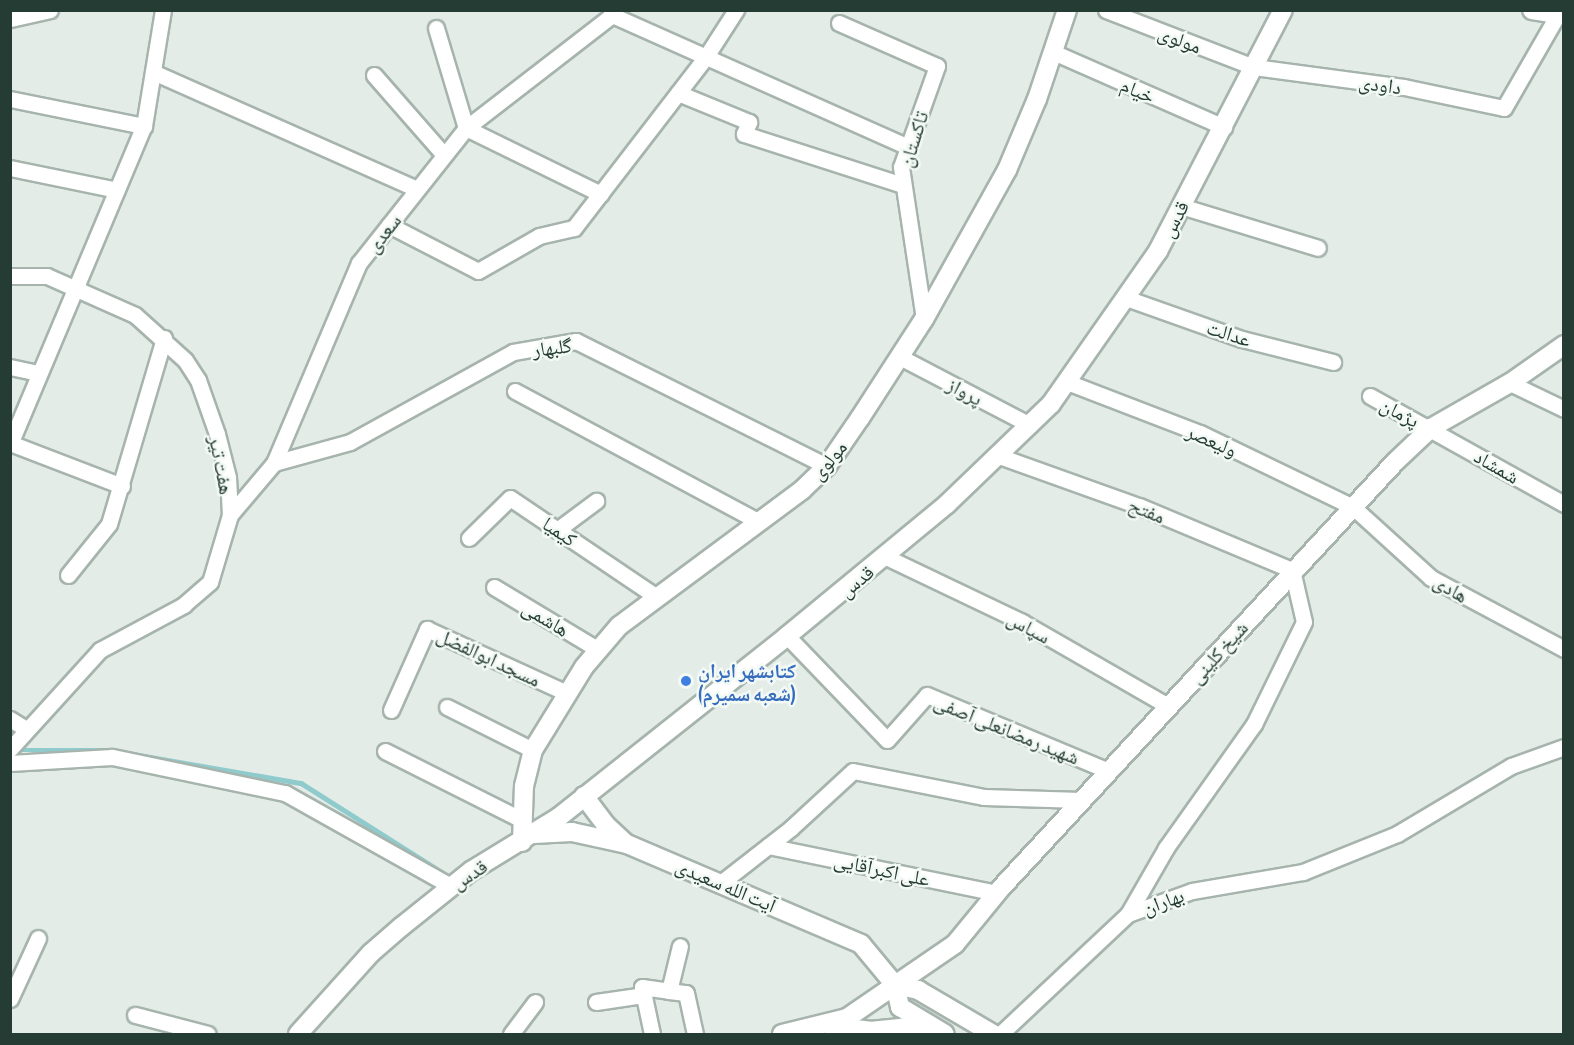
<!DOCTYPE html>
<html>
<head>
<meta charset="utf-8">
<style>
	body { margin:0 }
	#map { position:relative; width:1574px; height:1045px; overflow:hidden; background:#e3ece7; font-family:"Asap Condensed","Noto Naskh Arabic",sans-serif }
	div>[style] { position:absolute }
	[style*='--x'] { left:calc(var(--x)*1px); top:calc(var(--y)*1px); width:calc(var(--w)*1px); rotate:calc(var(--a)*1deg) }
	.stream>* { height:4.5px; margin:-2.25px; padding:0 2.25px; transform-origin:2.25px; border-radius:2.25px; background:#8fcbcd }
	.roads { filter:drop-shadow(2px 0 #a6b4ad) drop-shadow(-2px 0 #a6b4ad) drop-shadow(0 2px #a6b4ad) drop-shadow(0 -2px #a6b4ad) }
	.street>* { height:15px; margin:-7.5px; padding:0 7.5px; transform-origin:7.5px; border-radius:7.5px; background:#fff }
	.secondary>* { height:18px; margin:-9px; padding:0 9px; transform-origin:9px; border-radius:9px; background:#fff }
	.dots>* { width:16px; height:16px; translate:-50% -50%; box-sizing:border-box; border:3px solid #f3f9f5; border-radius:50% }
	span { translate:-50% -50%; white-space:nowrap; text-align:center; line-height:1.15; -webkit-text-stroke:5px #f3f9f5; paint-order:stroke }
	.street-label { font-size:20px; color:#243c33 }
	.shop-label { font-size:20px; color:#366cbe; font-weight:700 }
	.left { translate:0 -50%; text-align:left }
	.frame { position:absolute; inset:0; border:12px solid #243c33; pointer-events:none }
</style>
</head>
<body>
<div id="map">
	<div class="stream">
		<i style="--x:16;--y:750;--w:97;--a:0"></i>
		<i style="--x:127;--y:753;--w:177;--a:9.8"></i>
		<i style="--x:301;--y:783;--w:170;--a:32.3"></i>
	</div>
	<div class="roads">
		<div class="street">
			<i style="--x:1106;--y:10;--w:159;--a:21.1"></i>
			<i style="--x:1254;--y:67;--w:151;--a:7.6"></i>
			<i style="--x:1404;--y:87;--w:102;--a:11.9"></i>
			<i style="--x:1504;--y:108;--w:108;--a:-60.1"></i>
			<i style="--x:612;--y:15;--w:324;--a:24"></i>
			<i style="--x:10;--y:19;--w:41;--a:-12.7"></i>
			<i style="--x:839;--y:23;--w:107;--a:23.7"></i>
			<i style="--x:937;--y:66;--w:107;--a:109.6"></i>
			<i style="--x:901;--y:167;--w:154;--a:81.4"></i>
			<i style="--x:436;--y:28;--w:104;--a:73.3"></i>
			<i style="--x:466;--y:128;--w:150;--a:26.1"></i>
			<i style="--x:1053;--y:52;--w:187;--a:23.7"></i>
			<i style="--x:153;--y:72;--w:289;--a:23.9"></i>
			<i style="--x:374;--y:75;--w:106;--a:48.8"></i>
			<i style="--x:678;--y:93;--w:77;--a:22.2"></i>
			<i style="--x:749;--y:122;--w:13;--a:113"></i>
			<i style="--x:744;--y:134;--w:167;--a:17.8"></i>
			<i style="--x:10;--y:99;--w:137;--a:11.4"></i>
			<i style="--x:10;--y:168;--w:109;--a:11.6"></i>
			<i style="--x:1181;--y:206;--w:143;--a:17"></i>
			<i style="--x:389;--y:225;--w:100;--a:27.3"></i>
			<i style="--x:478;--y:271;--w:70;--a:-29.8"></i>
			<i style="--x:539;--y:236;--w:36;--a:-13"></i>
			<i style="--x:574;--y:228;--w:218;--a:-52.4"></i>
			<i style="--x:707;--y:55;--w:54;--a:-57.2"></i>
			<i style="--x:10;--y:276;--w:37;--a:0"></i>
			<i style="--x:47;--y:276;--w:96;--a:23.9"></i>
			<i style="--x:135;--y:315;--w:67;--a:42"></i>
			<i style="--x:185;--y:360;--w:24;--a:57"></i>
			<i style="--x:198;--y:380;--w:57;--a:70.6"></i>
			<i style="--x:217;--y:434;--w:44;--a:75.7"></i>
			<i style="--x:228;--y:477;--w:38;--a:87"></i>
			<i style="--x:230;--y:515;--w:70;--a:106.6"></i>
			<i style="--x:210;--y:582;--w:35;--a:139"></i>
			<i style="--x:184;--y:605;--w:95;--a:151.8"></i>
			<i style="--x:100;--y:650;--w:134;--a:132.3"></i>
			<i style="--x:1126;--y:298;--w:123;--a:19.5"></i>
			<i style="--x:1242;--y:339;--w:94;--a:14.2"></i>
			<i style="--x:900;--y:357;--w:147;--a:27.6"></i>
			<i style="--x:10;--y:367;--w:30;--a:12"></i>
			<i style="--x:1067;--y:382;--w:142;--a:21"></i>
			<i style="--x:1200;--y:433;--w:170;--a:25.8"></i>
			<i style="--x:1353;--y:507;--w:105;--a:42.3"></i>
			<i style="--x:1431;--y:578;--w:151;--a:28.1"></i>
			<i style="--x:1510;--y:383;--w:60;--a:25.7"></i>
			<i style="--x:515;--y:391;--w:275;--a:28.2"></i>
			<i style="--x:1370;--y:396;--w:222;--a:29.1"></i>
			<i style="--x:10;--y:443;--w:120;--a:21"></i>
			<i style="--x:10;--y:444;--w:345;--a:-67.2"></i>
			<i style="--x:144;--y:126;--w:118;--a:-80.7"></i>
			<i style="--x:999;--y:456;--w:149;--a:19.7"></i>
			<i style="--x:1139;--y:506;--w:166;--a:22.7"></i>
			<i style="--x:1292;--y:570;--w:53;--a:77"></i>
			<i style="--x:1304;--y:622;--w:114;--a:116.1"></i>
			<i style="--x:1254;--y:724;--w:152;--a:125.4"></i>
			<i style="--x:1166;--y:848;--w:76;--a:119.9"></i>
			<i style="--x:1128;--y:914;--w:175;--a:136.8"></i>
			<i style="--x:274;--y:463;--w:79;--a:-15.4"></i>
			<i style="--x:350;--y:442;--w:186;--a:-28.9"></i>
			<i style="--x:513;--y:352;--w:64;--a:-9.9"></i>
			<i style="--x:576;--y:341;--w:280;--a:26.5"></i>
			<i style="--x:230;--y:515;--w:68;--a:-49.8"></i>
			<i style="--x:274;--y:463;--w:217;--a:-67"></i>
			<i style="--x:359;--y:263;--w:172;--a:-51.6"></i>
			<i style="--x:466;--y:128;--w:185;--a:-37.7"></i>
			<i style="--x:612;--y:15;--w:5;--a:-101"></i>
			<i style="--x:557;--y:530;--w:49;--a:-36.6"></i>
			<i style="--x:469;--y:538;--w:57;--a:-44.3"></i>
			<i style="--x:510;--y:498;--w:177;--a:34"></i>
			<i style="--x:886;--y:557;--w:151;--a:25.5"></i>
			<i style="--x:1022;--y:622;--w:168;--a:29.9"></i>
			<i style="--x:68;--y:575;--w:65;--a:-51.2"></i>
			<i style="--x:109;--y:524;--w:194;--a:-73.5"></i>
			<i style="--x:494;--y:587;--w:122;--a:31"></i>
			<i style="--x:787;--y:636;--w:144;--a:46.1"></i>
			<i style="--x:887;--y:740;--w:60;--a:-48.4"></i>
			<i style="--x:927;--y:695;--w:197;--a:22.7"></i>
			<i style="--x:447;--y:707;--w:96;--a:26.6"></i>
			<i style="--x:391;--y:710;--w:89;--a:-66"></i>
			<i style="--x:427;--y:629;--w:154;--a:24.6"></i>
			<i style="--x:10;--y:719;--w:19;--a:32"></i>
			<i style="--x:385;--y:751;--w:153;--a:26.7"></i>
			<i style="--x:10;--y:763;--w:102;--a:-3.4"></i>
			<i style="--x:112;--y:757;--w:177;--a:11.8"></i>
			<i style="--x:285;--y:793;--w:190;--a:29.3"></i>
			<i style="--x:768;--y:846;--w:233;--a:11.6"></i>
			<i style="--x:722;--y:882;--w:88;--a:-38"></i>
			<i style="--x:791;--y:828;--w:84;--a:-42.6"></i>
			<i style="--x:853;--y:771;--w:134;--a:11.2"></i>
			<i style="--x:984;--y:797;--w:97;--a:1.8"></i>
			<i style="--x:1128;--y:914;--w:68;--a:-19.8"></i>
			<i style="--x:1192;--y:891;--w:113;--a:-9.7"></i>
			<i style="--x:1303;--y:872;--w:101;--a:-22"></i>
			<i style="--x:1397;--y:834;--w:133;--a:-30.8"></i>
			<i style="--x:1511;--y:766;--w:56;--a:-19.7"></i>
			<i style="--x:669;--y:991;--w:17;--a:7"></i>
			<i style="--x:686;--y:993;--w:42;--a:77.6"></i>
			<i style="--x:10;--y:999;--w:67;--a:-65.3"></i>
			<i style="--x:596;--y:1002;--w:49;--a:-8.3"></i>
			<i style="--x:135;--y:1015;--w:75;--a:14.6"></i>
			<i style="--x:511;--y:1034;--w:40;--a:-53"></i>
			<i style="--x:652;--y:1034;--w:48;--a:-102"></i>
			<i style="--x:642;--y:987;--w:27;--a:8"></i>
			<i style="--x:669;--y:991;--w:46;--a:-76.3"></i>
		</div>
		<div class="secondary">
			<i style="--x:1532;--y:10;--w:32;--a:9"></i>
			<i style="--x:584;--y:796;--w:36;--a:53"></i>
			<i style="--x:606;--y:825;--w:26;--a:43"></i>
			<i style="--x:534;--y:834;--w:38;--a:-3"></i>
			<i style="--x:572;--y:832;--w:56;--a:12.3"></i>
			<i style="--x:627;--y:844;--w:254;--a:23.1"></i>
			<i style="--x:861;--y:944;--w:53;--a:50.3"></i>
			<i style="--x:895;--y:985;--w:23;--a:77"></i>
			<i style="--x:900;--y:1007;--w:52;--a:31"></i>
			<i style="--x:522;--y:842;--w:56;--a:-88"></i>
			<i style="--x:524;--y:786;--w:37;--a:-76"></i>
			<i style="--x:533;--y:750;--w:97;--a:-58.4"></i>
			<i style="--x:584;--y:667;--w:54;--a:-49.5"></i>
			<i style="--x:619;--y:626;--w:228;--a:-36.6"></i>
			<i style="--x:802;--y:490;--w:35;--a:-44"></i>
			<i style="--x:827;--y:466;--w:58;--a:-55.5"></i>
			<i style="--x:860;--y:418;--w:118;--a:-57.1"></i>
			<i style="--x:924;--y:319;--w:171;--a:-60.9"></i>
			<i style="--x:1007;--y:170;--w:77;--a:-67.1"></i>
			<i style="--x:1037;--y:99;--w:94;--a:-71.4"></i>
			<i style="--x:895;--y:985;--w:24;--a:12"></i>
			<i style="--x:918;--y:990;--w:87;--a:30.4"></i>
			<i style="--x:831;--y:1026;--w:39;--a:7"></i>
			<i style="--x:870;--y:1031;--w:60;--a:-5.7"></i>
			<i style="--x:298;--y:1034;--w:109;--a:-48"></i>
			<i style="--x:371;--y:953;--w:40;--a:-41"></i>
			<i style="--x:401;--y:927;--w:90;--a:-38.7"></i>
			<i style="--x:471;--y:871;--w:103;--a:-31.5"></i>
			<i style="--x:559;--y:817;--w:291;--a:-38.4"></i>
			<i style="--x:787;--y:636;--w:207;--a:-39.5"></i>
			<i style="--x:947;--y:504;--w:144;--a:-43.9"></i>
			<i style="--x:1051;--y:404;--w:187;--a:-55"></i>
			<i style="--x:1158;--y:251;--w:271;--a:-62.6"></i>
			<i style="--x:782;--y:1034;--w:67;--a:-13.8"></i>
			<i style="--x:847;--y:1018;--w:131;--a:-34.4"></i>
			<i style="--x:955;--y:944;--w:72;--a:-50.6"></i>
			<i style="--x:1001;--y:888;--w:580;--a:-47.23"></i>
			<i style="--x:1395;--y:462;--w:50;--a:-43.4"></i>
			<i style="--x:1431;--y:428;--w:91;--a:-29.7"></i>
			<i style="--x:1510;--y:383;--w:66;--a:-35.1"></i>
		</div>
	</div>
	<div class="dots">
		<i style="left:686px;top:681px;background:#3f7fe0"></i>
	</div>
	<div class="street-label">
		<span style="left:1180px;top:39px;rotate:21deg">مولوی</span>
		<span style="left:1380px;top:84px;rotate:8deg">داودی</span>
		<span style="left:1138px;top:90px;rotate:23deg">خیام</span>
		<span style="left:913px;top:139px;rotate:-73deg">تاکستان</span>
		<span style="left:1174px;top:219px;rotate:-62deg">قدس</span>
		<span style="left:383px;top:233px;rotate:-52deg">سعدی</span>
		<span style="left:1229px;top:333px;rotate:18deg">عدالت</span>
		<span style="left:552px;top:347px;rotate:-7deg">گلبهار</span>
		<span style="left:965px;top:391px;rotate:28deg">پرواز</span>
		<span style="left:1400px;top:412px;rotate:28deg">پژمان</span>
		<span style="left:1212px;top:440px;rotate:24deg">ولیعصر</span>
		<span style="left:828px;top:460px;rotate:-50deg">مولوی</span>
		<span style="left:222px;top:465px;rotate:79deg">هفت تیر</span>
		<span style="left:1497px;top:466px;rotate:30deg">شمشاد</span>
		<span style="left:1147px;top:510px;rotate:22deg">مفتح</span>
		<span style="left:560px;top:531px;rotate:34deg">کیمیا</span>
		<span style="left:856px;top:581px;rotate:-39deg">قدس</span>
		<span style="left:1451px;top:588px;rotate:30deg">هادی</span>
		<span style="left:546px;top:618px;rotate:31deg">هاشمی</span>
		<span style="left:1029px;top:627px;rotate:28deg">سپاس</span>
		<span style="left:1218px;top:652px;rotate:-48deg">شیخ کلینی</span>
		<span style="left:489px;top:657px;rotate:25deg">مسجد ابوالفضل</span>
		<span style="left:1007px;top:729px;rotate:22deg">شهید رمضانعلی آصفی</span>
		<span style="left:882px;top:869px;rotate:12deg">علی اکبرآقایی</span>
		<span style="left:469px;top:874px;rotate:-33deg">قدس</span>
		<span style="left:726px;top:885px;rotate:23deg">آیت الله سعیدی</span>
		<span style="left:1163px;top:901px;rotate:-20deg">بهاران</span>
	</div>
	<div class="shop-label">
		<span class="left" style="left:698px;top:682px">کتابشهر ایران<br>(شعبه سمیرم)</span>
	</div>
	<div class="frame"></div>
</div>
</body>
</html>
